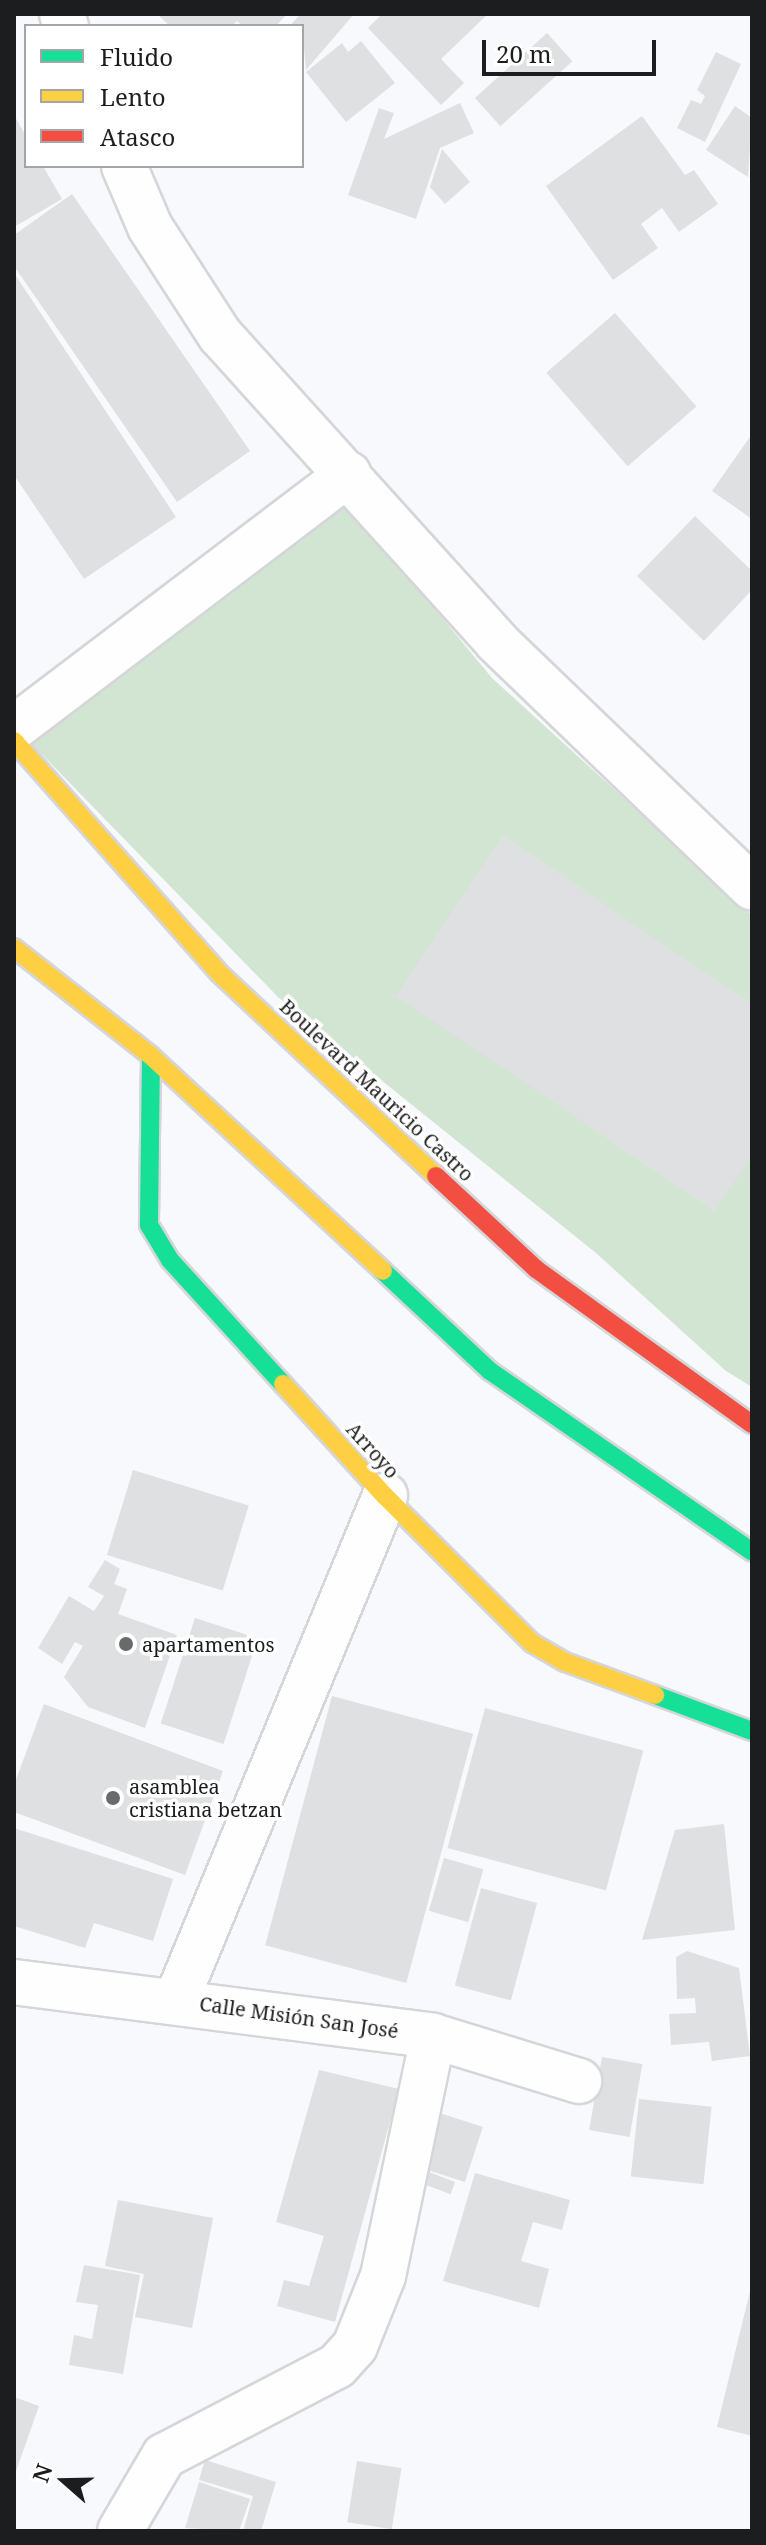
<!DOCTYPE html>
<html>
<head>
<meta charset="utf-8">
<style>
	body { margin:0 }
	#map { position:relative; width:766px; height:2545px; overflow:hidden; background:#f7f9fc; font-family:"Noto Serif",serif }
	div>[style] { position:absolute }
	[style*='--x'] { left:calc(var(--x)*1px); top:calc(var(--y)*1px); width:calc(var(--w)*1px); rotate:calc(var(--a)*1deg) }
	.green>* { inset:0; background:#d2e5d2 }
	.building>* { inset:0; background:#dfe0e2; transform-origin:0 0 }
	.roads { filter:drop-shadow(2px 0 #d5d6d9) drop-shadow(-2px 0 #d5d6d9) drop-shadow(0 2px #d5d6d9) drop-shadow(0 -2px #d5d6d9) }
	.street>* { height:44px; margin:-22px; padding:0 22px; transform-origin:22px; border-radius:22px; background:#fefeff }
	.fast>* { height:18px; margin:-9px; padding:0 9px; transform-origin:9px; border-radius:9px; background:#16e098 }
	.slow>* { height:18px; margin:-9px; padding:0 9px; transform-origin:9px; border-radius:9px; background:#ffcf43 }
	.jam>* { height:18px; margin:-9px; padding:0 9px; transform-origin:9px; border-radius:9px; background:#f24e42 }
	.dots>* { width:22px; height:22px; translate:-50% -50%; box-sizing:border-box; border:4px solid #fff; border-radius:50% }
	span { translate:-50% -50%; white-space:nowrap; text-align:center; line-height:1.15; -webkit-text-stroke:7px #fff; paint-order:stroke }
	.street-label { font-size:20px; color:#1c1d1f }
	.poi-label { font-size:20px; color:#1c1d1f }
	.left { translate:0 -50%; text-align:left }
	.frame { position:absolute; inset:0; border:16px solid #1c1d1f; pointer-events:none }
	.legend { position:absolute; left:24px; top:24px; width:280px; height:144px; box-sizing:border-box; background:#fff; border:2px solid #a4a5a5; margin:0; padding:10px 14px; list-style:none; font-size:24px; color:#1c1d1f }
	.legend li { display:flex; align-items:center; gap:16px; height:40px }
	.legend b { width:40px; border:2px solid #a4a5a5 }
	.north { position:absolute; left:24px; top:2441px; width:80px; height:80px; -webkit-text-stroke:6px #fff; paint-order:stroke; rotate:290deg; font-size:22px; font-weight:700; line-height:32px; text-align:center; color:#1c1d1f }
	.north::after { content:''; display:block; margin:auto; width:28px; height:36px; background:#1c1d1f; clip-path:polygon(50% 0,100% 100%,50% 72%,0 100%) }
	.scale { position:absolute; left:482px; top:40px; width:174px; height:36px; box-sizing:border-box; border:4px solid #1c1d1f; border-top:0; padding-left:10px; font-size:24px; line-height:28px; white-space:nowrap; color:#1c1d1f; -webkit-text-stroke:6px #fff; paint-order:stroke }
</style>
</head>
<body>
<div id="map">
	<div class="green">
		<i style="clip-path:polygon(347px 503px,492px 678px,752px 915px,752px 1387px,726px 1371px,596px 1253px,278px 997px,26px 738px)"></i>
	</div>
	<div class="building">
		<i style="clip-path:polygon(157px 14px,287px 14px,276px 26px,243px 26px,237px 21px,232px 26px,170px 26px)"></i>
		<i style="clip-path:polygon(300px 14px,354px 14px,306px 70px,302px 26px,290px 26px)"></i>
		<i style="clip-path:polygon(382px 14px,488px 14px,441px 59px,464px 83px,441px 105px,368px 28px)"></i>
		<i style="left:547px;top:33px;width:38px;height:97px;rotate:48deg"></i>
		<i style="clip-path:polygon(361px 41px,395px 83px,346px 122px,306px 72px,342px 43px,348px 52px)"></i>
		<i style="clip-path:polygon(716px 52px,741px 64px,705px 142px,677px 128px,691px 100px,701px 104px,705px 96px,697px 90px)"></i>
		<i style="clip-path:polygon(460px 103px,474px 133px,440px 148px,416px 219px,348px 195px,379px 108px,394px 113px,384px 139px)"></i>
		<i style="clip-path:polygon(735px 106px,752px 118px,748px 177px,706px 150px)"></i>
		<i style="clip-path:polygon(14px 115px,26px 136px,26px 166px,43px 166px,62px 199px,14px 227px)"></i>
		<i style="clip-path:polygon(642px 116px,685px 175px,694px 170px,718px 204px,679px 232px,662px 208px,641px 224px,658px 248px,613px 280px,546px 186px)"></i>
		<i style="clip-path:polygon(442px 149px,470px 182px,445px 204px,430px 187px)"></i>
		<i style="clip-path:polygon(72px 194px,250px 451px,177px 502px,14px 266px,14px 235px)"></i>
		<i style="clip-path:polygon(14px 273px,176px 517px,84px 579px,14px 475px)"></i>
		<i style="left:615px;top:313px;width:124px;height:91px;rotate:49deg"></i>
		<i style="clip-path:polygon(752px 434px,752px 519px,712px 491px)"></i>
		<i style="clip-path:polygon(695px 516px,752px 571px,752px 590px,704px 641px,637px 576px)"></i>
		<i style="clip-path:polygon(503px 836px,752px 1004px,752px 1156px,715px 1211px,396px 996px)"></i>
		<i style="left:133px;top:1470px;width:121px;height:89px;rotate:17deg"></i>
		<i style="clip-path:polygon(105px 1560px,120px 1569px,114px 1584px,127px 1589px,118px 1614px,177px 1635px,145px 1728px,88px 1707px,64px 1677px,83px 1646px,75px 1642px,62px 1664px,38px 1648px,69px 1596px,94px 1611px,104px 1596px,88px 1587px)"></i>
		<i style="left:195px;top:1618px;width:66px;height:111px;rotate:18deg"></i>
		<i style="left:332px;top:1696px;width:146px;height:258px;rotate:15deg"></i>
		<i style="clip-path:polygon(44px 1704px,223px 1771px,185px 1875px,14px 1812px,14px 1785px)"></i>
		<i style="left:485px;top:1708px;width:164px;height:145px;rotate:15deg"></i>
		<i style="clip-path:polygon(724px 1824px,735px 1930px,642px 1940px,675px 1830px)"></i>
		<i style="clip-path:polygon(14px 1828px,173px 1879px,153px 1941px,94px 1923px,85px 1948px,14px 1926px)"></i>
		<i style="left:444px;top:1858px;width:41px;height:55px;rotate:16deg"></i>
		<i style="left:481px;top:1888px;width:58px;height:101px;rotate:15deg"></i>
		<i style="clip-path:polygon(687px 1951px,739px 1968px,750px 2056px,712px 2061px,709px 2042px,671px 2045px,669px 2014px,696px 2013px,695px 1998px,677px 1999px,676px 1957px)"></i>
		<i style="left:602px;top:2057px;width:41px;height:74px;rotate:10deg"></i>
		<i style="clip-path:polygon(319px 2070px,399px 2089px,335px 2322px,277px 2306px,284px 2280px,309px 2286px,324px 2236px,276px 2222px)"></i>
		<i style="left:639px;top:2099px;width:73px;height:78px;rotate:6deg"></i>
		<i style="left:440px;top:2113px;width:45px;height:58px;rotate:18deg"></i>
		<i style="left:429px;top:2172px;width:28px;height:13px;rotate:21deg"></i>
		<i style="clip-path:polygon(475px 2173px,570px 2200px,562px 2230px,533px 2222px,521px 2261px,549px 2269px,539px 2308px,443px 2281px)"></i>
		<i style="clip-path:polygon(118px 2200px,213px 2218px,192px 2328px,135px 2317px,144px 2274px,105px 2266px)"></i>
		<i style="clip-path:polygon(84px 2265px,140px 2275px,123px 2374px,69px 2365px,74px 2335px,92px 2339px,98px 2305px,76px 2302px)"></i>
		<i style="clip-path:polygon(751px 2287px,752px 2287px,752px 2436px,717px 2427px)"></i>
		<i style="clip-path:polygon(14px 2397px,39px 2406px,14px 2477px)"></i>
		<i style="clip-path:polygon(205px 2460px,276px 2482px,261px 2531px,243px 2531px,253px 2496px,199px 2480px)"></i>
		<i style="left:357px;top:2461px;width:45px;height:62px;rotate:9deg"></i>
		<i style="clip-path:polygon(199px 2482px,250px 2499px,239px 2531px,185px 2528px)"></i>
	</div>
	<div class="roads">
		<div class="street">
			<i style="--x:62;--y:14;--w:13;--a:72"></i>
			<i style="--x:124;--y:166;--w:66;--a:66.9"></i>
			<i style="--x:150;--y:227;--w:129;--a:57.1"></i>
			<i style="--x:220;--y:335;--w:413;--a:47.9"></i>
			<i style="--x:497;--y:642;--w:354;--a:43.9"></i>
			<i style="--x:14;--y:728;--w:420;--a:-37.2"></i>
			<i style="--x:14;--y:1982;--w:422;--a:7.3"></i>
			<i style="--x:433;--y:2036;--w:153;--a:17.1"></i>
			<i style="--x:176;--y:2001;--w:547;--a:-67.52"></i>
			<i style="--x:120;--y:2531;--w:87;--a:-59.6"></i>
			<i style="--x:164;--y:2456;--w:195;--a:-27.5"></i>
			<i style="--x:337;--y:2366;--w:27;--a:-48"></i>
			<i style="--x:355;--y:2346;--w:75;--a:-68.2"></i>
			<i style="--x:383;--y:2276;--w:245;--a:-78.2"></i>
		</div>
		<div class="fast">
			<i style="--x:151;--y:1056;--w:169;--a:90.7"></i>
			<i style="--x:149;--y:1225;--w:41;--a:59"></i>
			<i style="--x:170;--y:1260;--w:168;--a:47.7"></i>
			<i style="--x:383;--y:1271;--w:146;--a:43.1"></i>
			<i style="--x:490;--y:1371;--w:318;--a:34.6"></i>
			<i style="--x:655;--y:1695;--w:103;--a:20.4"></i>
		</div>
		<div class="slow">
			<i style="--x:14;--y:741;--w:310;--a:48.5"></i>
			<i style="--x:219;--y:973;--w:297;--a:43.1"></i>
			<i style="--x:14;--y:948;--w:174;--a:38.2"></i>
			<i style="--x:151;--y:1056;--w:316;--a:42.8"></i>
			<i style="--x:283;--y:1384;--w:151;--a:47.7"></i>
			<i style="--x:385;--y:1496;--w:208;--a:45"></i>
			<i style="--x:532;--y:1643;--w:38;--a:30"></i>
			<i style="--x:565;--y:1662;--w:96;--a:20.1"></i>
		</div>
		<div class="jam">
			<i style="--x:436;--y:1176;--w:137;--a:42.9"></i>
			<i style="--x:536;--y:1269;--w:266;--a:35.7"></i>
		</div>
	</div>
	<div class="dots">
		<i style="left:126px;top:1644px;background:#696a6c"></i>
		<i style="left:113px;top:1798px;background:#696a6c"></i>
	</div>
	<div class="street-label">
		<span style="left:377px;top:1090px;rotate:43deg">Boulevard Mauricio Castro</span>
		<span style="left:373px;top:1450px;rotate:48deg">Arroyo</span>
		<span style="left:299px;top:2017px;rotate:8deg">Calle Misión San José</span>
	</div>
	<div class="poi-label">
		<span class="left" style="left:142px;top:1644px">apartamentos</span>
		<span class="left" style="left:129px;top:1798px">asamblea<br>cristiana betzan</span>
	</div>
	<div class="frame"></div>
	<ul class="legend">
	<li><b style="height:10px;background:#16e098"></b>Fluido</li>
	<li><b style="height:10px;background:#ffcf43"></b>Lento</li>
	<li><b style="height:10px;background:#f24e42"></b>Atasco</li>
	</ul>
	<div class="north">N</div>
	<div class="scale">20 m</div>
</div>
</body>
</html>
